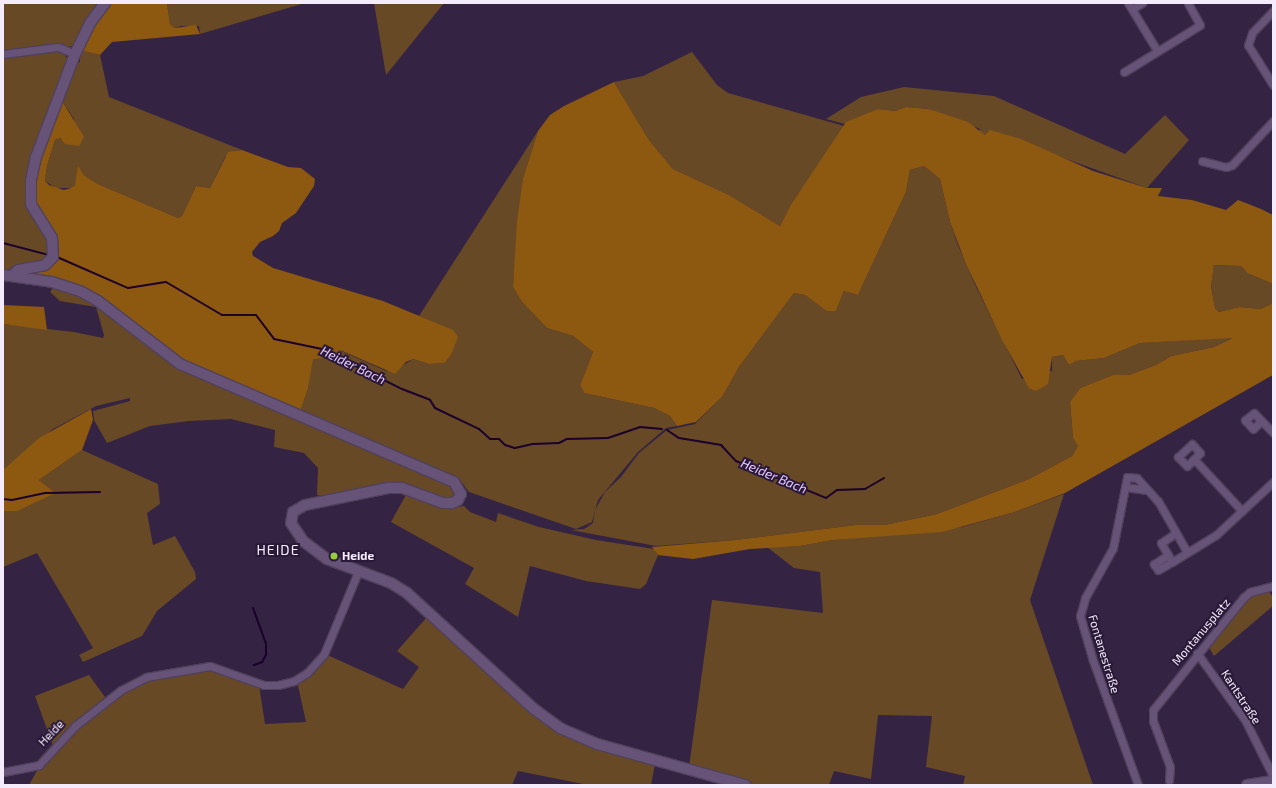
<!DOCTYPE html>
<html>
<head>
<meta charset="utf-8">
<style>
	body { margin:0 }
	#map { position:relative; width:1276px; height:788px; overflow:hidden; background:#342343; font-family:"Exo 2",sans-serif }
	div>[style] { position:absolute }
	[style*='--x'] { left:calc(var(--x)*1px); top:calc(var(--y)*1px); width:calc(var(--w)*1px); rotate:calc(var(--a)*1deg) }
	.green>* { inset:0; background:#674926 }
	.forest>* { inset:0; background:#8d5910 }
	.stream>* { height:2px; margin:-1px; padding:0 1px; transform-origin:1px; border-radius:1px; background:#1b012c }
	.roads { filter:drop-shadow(1px 0 #50415b) drop-shadow(-1px 0 #50415b) drop-shadow(0 1px #50415b) drop-shadow(0 -1px #50415b) }
	.minor>* { height:7px; margin:-3.5px; padding:0 3.5px; transform-origin:3.5px; border-radius:3.5px; background:#665377 }
	.secondary>* { height:10px; margin:-5px; padding:0 5px; transform-origin:5px; border-radius:5px; background:#665377 }
	.dots>* { width:11px; height:11px; translate:-50% -50%; box-sizing:border-box; border:2px solid #2a1938; border-radius:50% }
	span { translate:-50% -50%; white-space:nowrap; text-align:center; line-height:1.15; -webkit-text-stroke:4px #2a1938; paint-order:stroke }
	.poi-label { font-size:12px; color:#f4ebfc; font-weight:700 }
	.left { translate:0 -50%; text-align:left }
	.street-label { font-size:12px; color:#f4ebfc }
	.water-label { font-size:13px; color:#e5c8ff; font-style:italic }
	.quarter-label { font-size:14px; color:#f4ebfc; letter-spacing:1px }
	.frame { position:absolute; inset:0; border:4px solid #f4ebfc; pointer-events:none }
</style>
</head>
<body>
<div id="map">
	<div class="green">
		<i style="clip-path:polygon(3px 3px,104px 3px,74px 46px,3px 53px)"></i>
		<i style="clip-path:polygon(167px 3px,305px 3px,200px 34px,199px 26px,181px 26px,175px 28px,170px 24px)"></i>
		<i style="clip-path:polygon(374px 3px,444px 3px,386px 75px)"></i>
		<i style="clip-path:polygon(43px 49px,63px 51px,70px 64px,36px 155px,51px 258px,14px 269px,3px 270px,3px 55px)"></i>
		<i style="clip-path:polygon(80px 50px,100px 55px,109px 97px,242px 150px,234px 151px,225px 157px,210px 188px,196px 186px,182px 216px,178px 218px,98px 184px,85px 176px,81px 170px,75px 185px,71px 188px,56px 188px,45px 181px,47px 166px,55px 140px,60px 138px,63px 141px,75px 127px,74px 119px,61px 99px,76px 63px,80px 62px)"></i>
		<i style="clip-path:polygon(692px 52px,717px 85px,728px 93px,844px 126px,790px 206px,780px 226px,729px 195px,673px 169px,649px 140px,614px 82px,643px 76px)"></i>
		<i style="clip-path:polygon(904px 87px,994px 96px,1125px 154px,1165px 115px,1189px 140px,1147px 188px,1058px 156px,985px 135px,979px 132px,980px 129px,929px 109px,906px 107px,895px 111px,878px 109px,845px 124px,826px 119px,861px 97px)"></i>
		<i style="clip-path:polygon(538px 131px,523px 178px,513px 287px,522px 302px,547px 328px,573px 336px,593px 352px,580px 385px,584px 393px,654px 408px,670px 416px,677px 426px,666px 428px,638px 452px,598px 500px,592px 522px,576px 529px,469px 492px,460px 480px,299px 413px,308px 389px,312px 359px,334px 358px,339px 350px,386px 371px,399px 368px,413px 359px,429px 364px,445px 363px,451px 355px,435px 323px,419px 316px)"></i>
		<i style="clip-path:polygon(924px 166px,940px 179px,950px 222px,958px 245px,977px 289px,1022px 379px,1052px 371px,1052px 357px,1063px 355px,1069px 365px,1076px 361px,1104px 358px,1140px 343px,1233px 337px,1214px 347px,1171px 356px,1156px 365px,1129px 375px,1113px 375px,1080px 388px,1070px 402px,1073px 438px,1078px 446px,1072px 456px,1029px 479px,937px 514px,885px 525px,856px 525px,735px 540px,656px 546px,571px 530px,584px 529px,593px 523px,595px 510px,605px 492px,621px 477px,639px 453px,667px 430px,695px 424px,722px 397px,739px 367px,794px 293px,805px 295px,828px 311px,836px 311px,844px 291px,858px 295px,906px 192px,910px 170px)"></i>
		<i style="clip-path:polygon(1214px 265px,1241px 266px,1247px 273px,1273px 284px,1273px 303px,1261px 309px,1239px 307px,1219px 312px,1215px 308px,1211px 285px)"></i>
		<i style="clip-path:polygon(56px 284px,79px 291px,145px 339px,448px 483px,455px 494px,449px 499px,444px 498px,411px 488px,325px 497px,317px 495px,318px 468px,304px 453px,274px 447px,275px 430px,231px 419px,189px 421px,150px 426px,107px 443px,94px 420px,93px 411px,130px 401px,130px 398px,96px 406px,53px 429px,3px 470px,3px 324px,74px 332px,103px 338px,104px 335px,96px 307px,60px 301px,50px 292px)"></i>
		<i style="clip-path:polygon(82px 450px,158px 484px,160px 504px,147px 513px,153px 545px,175px 536px,195px 572px,196px 579px,157px 611px,142px 636px,83px 662px,79px 655px,93px 648px,37px 553px,3px 567px,3px 511px,18px 511px,56px 493px,39px 480px)"></i>
		<i style="clip-path:polygon(407px 493px,451px 508px,464px 506px,470px 512px,496px 522px,498px 513px,539px 527px,596px 540px,654px 549px,658px 555px,646px 584px,640px 589px,586px 581px,530px 566px,518px 617px,465px 584px,474px 568px,391px 522px)"></i>
		<i style="clip-path:polygon(1064px 494px,1030px 600px,1093px 785px,963px 785px,965px 776px,926px 767px,932px 716px,878px 715px,871px 779px,834px 771px,829px 785px,755px 785px,689px 767px,712px 600px,823px 613px,820px 572px,794px 568px,767px 547px,800px 546px,833px 540px,962px 527px,1015px 512px)"></i>
		<i style="clip-path:polygon(1269px 592px,1273px 597px,1273px 606px,1214px 656px,1208px 646px,1250px 598px,1258px 593px)"></i>
		<i style="clip-path:polygon(428px 616px,532px 711px,655px 764px,651px 785px,588px 785px,518px 771px,512px 785px,29px 785px,38px 769px,76px 727px,138px 681px,210px 668px,259px 685px,265px 724px,306px 722px,297px 681px,325px 654px,403px 689px,419px 667px,397px 651px)"></i>
		<i style="clip-path:polygon(89px 675px,105px 697px,53px 746px,35px 696px)"></i>
	</div>
	<div class="forest">
		<i style="clip-path:polygon(108px 3px,167px 3px,170px 24px,175px 28px,196px 25px,200px 34px,112px 42px,100px 55px,80px 50px,93px 23px)"></i>
		<i style="clip-path:polygon(614px 82px,649px 140px,673px 169px,729px 195px,780px 226px,790px 206px,846px 122px,878px 109px,895px 111px,906px 107px,929px 109px,968px 122px,985px 135px,990px 130px,1021px 139px,1093px 171px,1147px 188px,1162px 188px,1158px 196px,1192px 200px,1226px 210px,1238px 200px,1261px 209px,1273px 215px,1273px 284px,1247px 273px,1241px 266px,1214px 265px,1211px 286px,1215px 308px,1219px 312px,1239px 307px,1261px 309px,1273px 303px,1273px 375px,1065px 493px,1015px 512px,942px 532px,833px 540px,800px 546px,750px 549px,693px 559px,658px 555px,652px 547px,735px 540px,856px 525px,885px 525px,937px 514px,1029px 479px,1072px 456px,1078px 446px,1073px 438px,1070px 402px,1080px 388px,1113px 375px,1129px 375px,1156px 365px,1171px 356px,1214px 347px,1232px 338px,1140px 343px,1104px 358px,1076px 361px,1069px 365px,1063px 355px,1052px 357px,1048px 384px,1036px 391px,1029px 388px,1002px 340px,966px 264px,950px 222px,940px 179px,924px 166px,910px 170px,906px 192px,858px 295px,844px 291px,836px 311px,827px 311px,805px 295px,794px 293px,739px 367px,722px 397px,696px 422px,677px 426px,670px 416px,654px 408px,584px 393px,580px 385px,593px 352px,573px 336px,547px 328px,522px 302px,513px 287px,517px 222px,523px 178px,538px 131px,550px 115px,564px 106px)"></i>
		<i style="clip-path:polygon(61px 99px,84px 137px,79px 146px,65px 144px,60px 138px,55px 140px,47px 166px,45px 181px,49px 185px,64px 190px,71px 188px,75px 185px,78px 166px,85px 176px,98px 184px,178px 218px,182px 216px,196px 186px,210px 188px,228px 152px,242px 150px,288px 167px,301px 168px,315px 179px,314px 186px,296px 213px,282px 223px,279px 231px,273px 236px,260px 242px,252px 252px,253px 256px,273px 268px,383px 301px,453px 330px,458px 337px,451px 355px,445px 363px,429px 364px,413px 359px,406px 362px,395px 374px,340px 350px,334px 358px,313px 359px,308px 389px,299px 414px,180px 364px,98px 301px,15px 272px,40px 266px,54px 254px,40px 220px,31px 180px)"></i>
		<i style="clip-path:polygon(3px 305px,44px 307px,47px 330px,3px 324px)"></i>
		<i style="clip-path:polygon(91px 409px,93px 420px,82px 450px,39px 480px,56px 493px,18px 511px,3px 511px,3px 470px,39px 438px)"></i>
	</div>
	<div class="stream">
		<i style="--x:3;--y:243;--w:48;--a:14.6"></i>
		<i style="--x:57;--y:257;--w:77;--a:23.6"></i>
		<i style="--x:128;--y:288;--w:38;--a:-9"></i>
		<i style="--x:166;--y:282;--w:65;--a:30.5"></i>
		<i style="--x:222;--y:315;--w:34;--a:0"></i>
		<i style="--x:256;--y:315;--w:30;--a:53"></i>
		<i style="--x:274;--y:339;--w:49;--a:11.8"></i>
		<i style="--x:322;--y:349;--w:89;--a:26.6"></i>
		<i style="--x:402;--y:389;--w:30;--a:21"></i>
		<i style="--x:430;--y:400;--w:9;--a:58"></i>
		<i style="--x:435;--y:408;--w:49;--a:25.5"></i>
		<i style="--x:479;--y:429;--w:15;--a:42"></i>
		<i style="--x:490;--y:439;--w:9;--a:0"></i>
		<i style="--x:499;--y:439;--w:8;--a:45"></i>
		<i style="--x:505;--y:445;--w:10;--a:17"></i>
		<i style="--x:515;--y:448;--w:18;--a:-13"></i>
		<i style="--x:533;--y:444;--w:26;--a:-2"></i>
		<i style="--x:559;--y:443;--w:9;--a:-27"></i>
		<i style="--x:567;--y:439;--w:41;--a:-1.4"></i>
		<i style="--x:608;--y:438;--w:34;--a:-19"></i>
		<i style="--x:640;--y:427;--w:22;--a:5"></i>
		<i style="--x:667;--y:430;--w:14;--a:34"></i>
		<i style="--x:679;--y:438;--w:43;--a:9.5"></i>
		<i style="--x:721;--y:445;--w:22;--a:47"></i>
		<i style="--x:736;--y:461;--w:97;--a:22.3"></i>
		<i style="--x:826;--y:498;--w:14;--a:-36"></i>
		<i style="--x:837;--y:490;--w:28;--a:-2"></i>
		<i style="--x:865;--y:489;--w:22;--a:-30"></i>
		<i style="--x:3;--y:499;--w:9;--a:6"></i>
		<i style="--x:12;--y:500;--w:35;--a:-12"></i>
		<i style="--x:46;--y:493;--w:54;--a:-1.1"></i>
		<i style="--x:253;--y:608;--w:37;--a:70"></i>
		<i style="--x:266;--y:643;--w:12;--a:90"></i>
		<i style="--x:266;--y:655;--w:8;--a:120"></i>
		<i style="--x:262;--y:662;--w:9;--a:159"></i>
	</div>
	<div class="roads">
		<div class="minor">
			<i style="--x:1128;--y:3;--w:52;--a:58.5"></i>
			<i style="--x:1132;--y:9;--w:12;--a:-31"></i>
			<i style="--x:1273;--y:11;--w:30;--a:134"></i>
			<i style="--x:1252;--y:33;--w:13;--a:108"></i>
			<i style="--x:1248;--y:45;--w:47;--a:58"></i>
			<i style="--x:3;--y:54;--w:55;--a:-7.3"></i>
			<i style="--x:58;--y:47;--w:18;--a:22"></i>
			<i style="--x:1124;--y:72;--w:89;--a:-31.7"></i>
			<i style="--x:1200;--y:25;--w:25;--a:-119"></i>
			<i style="--x:1202;--y:161;--w:25;--a:14"></i>
			<i style="--x:1226;--y:167;--w:6;--a:-18"></i>
			<i style="--x:1232;--y:165;--w:60;--a:-47"></i>
			<i style="--x:1261;--y:421;--w:11;--a:135"></i>
			<i style="--x:1253;--y:429;--w:12;--a:-132"></i>
			<i style="--x:1245;--y:420;--w:11;--a:-38"></i>
			<i style="--x:1254;--y:413;--w:28;--a:46"></i>
			<i style="--x:1194;--y:459;--w:10;--a:135"></i>
			<i style="--x:1187;--y:466;--w:13;--a:-135"></i>
			<i style="--x:1178;--y:457;--w:19;--a:-43"></i>
			<i style="--x:1192;--y:444;--w:12;--a:48"></i>
			<i style="--x:1200;--y:453;--w:8;--a:135"></i>
			<i style="--x:1194;--y:459;--w:71;--a:47.3"></i>
			<i style="--x:1125;--y:487;--w:22;--a:8"></i>
			<i style="--x:1168;--y:555;--w:14;--a:-120"></i>
			<i style="--x:1161;--y:543;--w:18;--a:-34"></i>
			<i style="--x:1172;--y:562;--w:8;--a:-120"></i>
			<i style="--x:1168;--y:555;--w:17;--a:147"></i>
			<i style="--x:1154;--y:564;--w:7;--a:56"></i>
			<i style="--x:1158;--y:570;--w:16;--a:-30"></i>
			<i style="--x:1172;--y:562;--w:52;--a:-31.5"></i>
			<i style="--x:1216;--y:535;--w:78;--a:-42.9"></i>
			<i style="--x:1197;--y:653;--w:82;--a:54.4"></i>
			<i style="--x:1245;--y:720;--w:63;--a:63.4"></i>
			<i style="--x:3;--y:772;--w:37;--a:-11"></i>
			<i style="--x:39;--y:765;--w:53;--a:-47.3"></i>
			<i style="--x:75;--y:726;--w:58;--a:-38"></i>
			<i style="--x:121;--y:690;--w:28;--a:-27"></i>
			<i style="--x:146;--y:677;--w:65;--a:-9.8"></i>
			<i style="--x:210;--y:666;--w:57;--a:19.4"></i>
			<i style="--x:264;--y:685;--w:14;--a:0"></i>
			<i style="--x:278;--y:685;--w:16;--a:-14"></i>
			<i style="--x:294;--y:681;--w:15;--a:-32"></i>
			<i style="--x:307;--y:673;--w:25;--a:-48"></i>
			<i style="--x:324;--y:654;--w:89;--a:-67.5"></i>
			<i style="--x:1169;--y:780;--w:13;--a:-86"></i>
			<i style="--x:1170;--y:767;--w:49;--a:-110.3"></i>
			<i style="--x:1153;--y:721;--w:11;--a:-90"></i>
			<i style="--x:1153;--y:710;--w:144;--a:-51.2"></i>
			<i style="--x:1243;--y:598;--w:9;--a:-41"></i>
			<i style="--x:1250;--y:592;--w:24;--a:-15"></i>
			<i style="--x:1138;--y:785;--w:132;--a:-109.9"></i>
			<i style="--x:1093;--y:661;--w:47;--a:-106.1"></i>
			<i style="--x:1080;--y:616;--w:19;--a:-74"></i>
			<i style="--x:1085;--y:598;--w:57;--a:-60.8"></i>
			<i style="--x:1113;--y:548;--w:72;--a:-78.8"></i>
			<i style="--x:1127;--y:477;--w:10;--a:6"></i>
			<i style="--x:1137;--y:478;--w:31;--a:48"></i>
			<i style="--x:1158;--y:501;--w:59;--a:60.4"></i>
		</div>
		<div class="secondary">
			<i style="--x:3;--y:275;--w:49;--a:8.1"></i>
			<i style="--x:52;--y:282;--w:29;--a:18"></i>
			<i style="--x:80;--y:291;--w:21;--a:29"></i>
			<i style="--x:98;--y:301;--w:103;--a:37.5"></i>
			<i style="--x:180;--y:364;--w:298;--a:23.3"></i>
			<i style="--x:454;--y:482;--w:14;--a:60"></i>
			<i style="--x:461;--y:494;--w:7;--a:117"></i>
			<i style="--x:458;--y:500;--w:7;--a:153"></i>
			<i style="--x:452;--y:503;--w:9;--a:180"></i>
			<i style="--x:443;--y:503;--w:44;--a:-159.9"></i>
			<i style="--x:402;--y:488;--w:14;--a:180"></i>
			<i style="--x:388;--y:488;--w:85;--a:168.4"></i>
			<i style="--x:305;--y:505;--w:14;--a:150"></i>
			<i style="--x:293;--y:512;--w:11;--a:100"></i>
			<i style="--x:291;--y:523;--w:22;--a:56"></i>
			<i style="--x:303;--y:541;--w:30;--a:37"></i>
			<i style="--x:327;--y:559;--w:68;--a:20.6"></i>
			<i style="--x:391;--y:583;--w:19;--a:32"></i>
			<i style="--x:407;--y:593;--w:172;--a:42.4"></i>
			<i style="--x:534;--y:709;--w:34;--a:36"></i>
			<i style="--x:562;--y:729;--w:38;--a:23"></i>
			<i style="--x:597;--y:744;--w:154;--a:15.5"></i>
			<i style="--x:12;--y:276;--w:8;--a:-45"></i>
			<i style="--x:18;--y:270;--w:27;--a:-10"></i>
			<i style="--x:45;--y:265;--w:11;--a:-45"></i>
			<i style="--x:53;--y:257;--w:19;--a:-93"></i>
			<i style="--x:52;--y:238;--w:40;--a:-122"></i>
			<i style="--x:31;--y:204;--w:24;--a:-90"></i>
			<i style="--x:31;--y:180;--w:24;--a:-78"></i>
			<i style="--x:36;--y:157;--w:110;--a:-69.3"></i>
			<i style="--x:75;--y:54;--w:34;--a:-64"></i>
			<i style="--x:90;--y:23;--w:25;--a:-53"></i>
			<i style="--x:1247;--y:785;--w:26;--a:-9"></i>
		</div>
	</div>
	<div class="dots">
		<i style="left:334px;top:556px;background:#94cc3c"></i>
	</div>
	<div class="poi-label">
		<span class="left" style="left:342px;top:556px">Heide</span>
	</div>
	<div class="street-label">
		<span style="left:1201px;top:632px;rotate:-50deg">Montanusplatz</span>
		<span style="left:1104px;top:654px;rotate:73deg">Fontanestraße</span>
		<span style="left:1241px;top:697px;rotate:57deg">Kantstraße</span>
		<span style="left:51px;top:733px;rotate:-46deg">Heide</span>
	</div>
	<div class="water-label">
		<span style="left:353px;top:365px;rotate:26deg">Heider Bach</span>
		<span style="left:774px;top:476px;rotate:23deg">Heider Bach</span>
	</div>
	<div class="quarter-label">
		<span style="left:278px;top:550px">HEIDE</span>
	</div>
	<div class="frame"></div>
</div>
</body>
</html>
